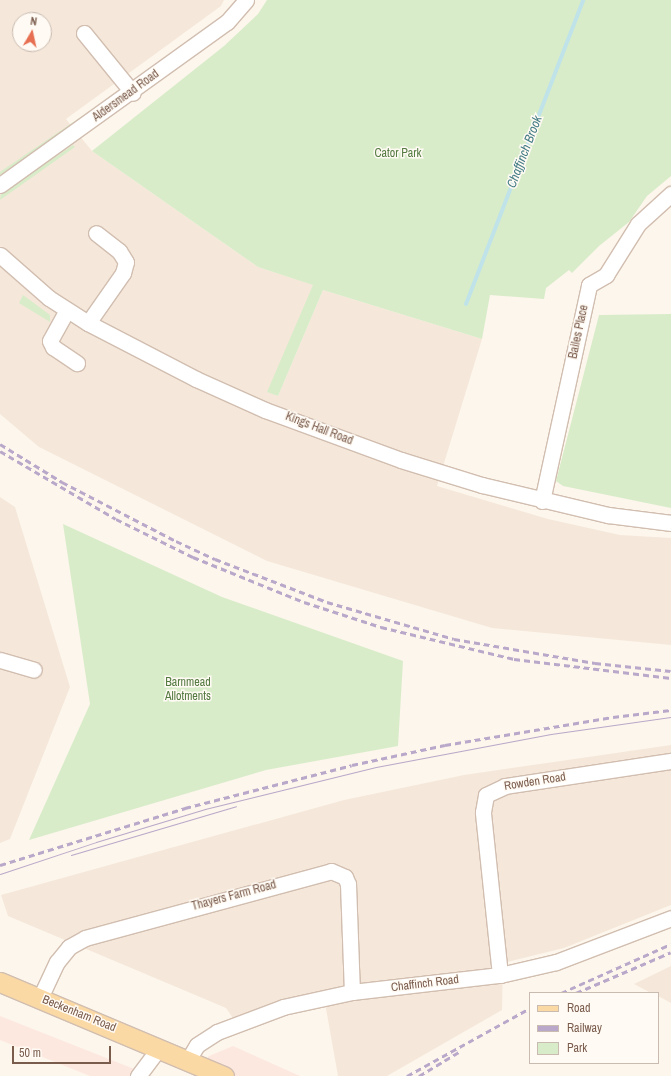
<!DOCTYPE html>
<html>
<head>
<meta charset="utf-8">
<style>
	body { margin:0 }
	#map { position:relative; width:671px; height:1076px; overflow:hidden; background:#fdf6ec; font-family:"Archivo Narrow",sans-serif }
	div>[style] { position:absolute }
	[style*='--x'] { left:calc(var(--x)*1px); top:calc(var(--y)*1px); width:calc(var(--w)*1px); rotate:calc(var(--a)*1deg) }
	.residential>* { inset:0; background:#f5e8da }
	.commercial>* { inset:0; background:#fde8e0 }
	.green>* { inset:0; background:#d8ecc9 }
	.stream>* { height:4px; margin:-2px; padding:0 2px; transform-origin:2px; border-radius:2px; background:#bfe3e8 }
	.roads { filter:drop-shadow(1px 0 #d1beb0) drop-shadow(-1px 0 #d1beb0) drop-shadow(0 1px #d1beb0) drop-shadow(0 -1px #d1beb0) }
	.minor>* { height:15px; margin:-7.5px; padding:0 7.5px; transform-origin:7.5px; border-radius:7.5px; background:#fff }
	.major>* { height:19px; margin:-9.5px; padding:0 9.5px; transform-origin:9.5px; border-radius:9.5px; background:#fbd9a5 }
	.tram>* { height:1px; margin:-0.5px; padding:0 0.5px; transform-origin:0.5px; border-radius:0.5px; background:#b9a8c9 }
	.rail>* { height:3px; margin-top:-1.5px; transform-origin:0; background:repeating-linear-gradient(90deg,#b9a8c9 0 6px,transparent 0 10px) }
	span { translate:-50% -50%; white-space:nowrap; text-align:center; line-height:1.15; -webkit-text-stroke:3px #fffaf3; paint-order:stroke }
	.street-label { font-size:12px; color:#7a5c4d }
	.park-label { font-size:12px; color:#537a41 }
	.water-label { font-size:13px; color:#437c86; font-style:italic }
	.legend { position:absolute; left:529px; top:992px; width:130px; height:72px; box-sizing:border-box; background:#fffaf3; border:1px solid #cabbb1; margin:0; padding:5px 7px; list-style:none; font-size:12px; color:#7a5c4d }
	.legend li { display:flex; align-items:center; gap:8px; height:20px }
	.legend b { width:20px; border:1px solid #cabbb1 }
	.north { position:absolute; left:12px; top:12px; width:40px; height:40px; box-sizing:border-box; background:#fffaf3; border:1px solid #cabbb1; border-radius:50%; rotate:9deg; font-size:11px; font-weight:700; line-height:16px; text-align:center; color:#7a5c4d }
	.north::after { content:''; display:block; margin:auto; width:14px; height:18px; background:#e76f51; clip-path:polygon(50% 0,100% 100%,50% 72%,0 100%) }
	.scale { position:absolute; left:12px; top:1046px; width:99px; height:18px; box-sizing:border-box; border:2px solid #7a5c4d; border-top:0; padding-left:5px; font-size:12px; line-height:14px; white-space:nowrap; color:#7a5c4d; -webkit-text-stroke:3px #fffaf3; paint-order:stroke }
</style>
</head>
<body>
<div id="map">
	<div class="residential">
		<i style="clip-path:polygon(evenodd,0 0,224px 0,221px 6px,66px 119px,92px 151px,258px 267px,314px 285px,268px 392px,278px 396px,323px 290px,482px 339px,437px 486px,548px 519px,620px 535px,671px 538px,671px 645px,492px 628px,267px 561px,39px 447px,0 414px,0 0,20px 20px,44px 20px,44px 44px,20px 44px,20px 20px)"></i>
		<i style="clip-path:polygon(0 497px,15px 507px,70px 687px,10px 839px,0 843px)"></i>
		<i style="clip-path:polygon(671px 745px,671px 905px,564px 948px,503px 963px,502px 1010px,387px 1076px,338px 1076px,325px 1003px,235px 1021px,226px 1008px,8px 916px,1px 895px,344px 800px,464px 775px)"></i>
		<i style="clip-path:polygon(671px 966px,671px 1003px,658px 996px,658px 993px,651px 993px,634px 984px)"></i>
	</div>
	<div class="commercial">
		<i style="clip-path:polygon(0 1016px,152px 1076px,90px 1076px,0 1040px)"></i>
		<i style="clip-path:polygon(233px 1046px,300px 1076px,193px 1076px,209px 1056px)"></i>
	</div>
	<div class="green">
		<i style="clip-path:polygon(267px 0,671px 0,671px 176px,647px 196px,629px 222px,599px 246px,572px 273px,569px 270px,546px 288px,544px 299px,490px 295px,482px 339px,323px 290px,278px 396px,267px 392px,313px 285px,258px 267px,92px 151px,224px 46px,258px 14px)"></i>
		<i style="clip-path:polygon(91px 110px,91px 112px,0 175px,0 172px)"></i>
		<i style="clip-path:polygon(73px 145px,75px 147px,0 200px,1px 193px)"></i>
		<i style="clip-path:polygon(23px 295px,50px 315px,50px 322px,19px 303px)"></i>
		<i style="clip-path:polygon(671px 314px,671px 508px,563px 486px,556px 481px,599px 315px)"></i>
		<i style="clip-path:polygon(63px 524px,222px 597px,403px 661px,398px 746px,266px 770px,29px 840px,90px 704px)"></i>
	</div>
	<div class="stream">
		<i style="--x:466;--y:304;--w:326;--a:-68.9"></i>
	</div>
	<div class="roads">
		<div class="minor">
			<i style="--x:84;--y:33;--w:77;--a:50.8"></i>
			<i style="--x:0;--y:185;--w:279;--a:-35.7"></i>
			<i style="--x:227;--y:22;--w:29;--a:-49"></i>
			<i style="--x:0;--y:255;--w:65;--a:41.3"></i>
			<i style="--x:49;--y:298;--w:46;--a:32.7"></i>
			<i style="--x:88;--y:323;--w:122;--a:27.4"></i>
			<i style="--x:196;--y:379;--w:76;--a:24.2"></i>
			<i style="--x:265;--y:410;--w:145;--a:20.2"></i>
			<i style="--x:401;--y:460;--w:85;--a:17.2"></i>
			<i style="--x:482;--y:485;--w:130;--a:13.4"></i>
			<i style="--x:608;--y:515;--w:64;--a:7.2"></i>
			<i style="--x:67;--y:310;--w:35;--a:119"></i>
			<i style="--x:50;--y:341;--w:7;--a:63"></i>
			<i style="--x:53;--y:347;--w:29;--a:34"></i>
			<i style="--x:88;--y:323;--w:61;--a:-55"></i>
			<i style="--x:123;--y:273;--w:11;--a:-75"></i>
			<i style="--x:126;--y:262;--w:13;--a:-122"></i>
			<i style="--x:119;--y:251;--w:29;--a:-142"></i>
			<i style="--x:542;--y:501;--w:221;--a:-77.7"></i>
			<i style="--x:589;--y:285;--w:20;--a:-30"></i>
			<i style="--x:606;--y:275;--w:60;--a:-57.9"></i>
			<i style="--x:638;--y:224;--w:45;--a:-42.3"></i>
			<i style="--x:0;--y:660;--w:35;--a:16"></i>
			<i style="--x:500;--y:975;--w:164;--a:-96"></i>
			<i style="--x:483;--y:812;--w:17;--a:-80"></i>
			<i style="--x:486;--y:795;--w:21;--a:-25"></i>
			<i style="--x:505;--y:786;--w:168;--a:-8.6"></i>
			<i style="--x:40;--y:998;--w:40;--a:-65"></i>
			<i style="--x:57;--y:962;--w:19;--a:-51"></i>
			<i style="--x:69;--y:947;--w:18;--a:-29"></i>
			<i style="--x:85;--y:938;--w:255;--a:-15.2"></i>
			<i style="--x:331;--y:871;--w:15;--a:23"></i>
			<i style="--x:345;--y:877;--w:8;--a:67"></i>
			<i style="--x:348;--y:884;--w:108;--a:87.9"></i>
			<i style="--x:188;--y:1060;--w:17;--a:-59"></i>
			<i style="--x:197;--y:1045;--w:24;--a:-33"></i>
			<i style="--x:217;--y:1032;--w:71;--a:-20.7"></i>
			<i style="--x:283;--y:1007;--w:71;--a:-12.3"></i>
			<i style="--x:352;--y:992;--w:149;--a:-6.6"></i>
			<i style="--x:500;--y:975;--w:57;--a:-13.1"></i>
			<i style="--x:556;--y:962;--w:123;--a:-20.9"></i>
			<i style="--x:138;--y:1076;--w:35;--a:-53"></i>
		</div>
		<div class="major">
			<i style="--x:0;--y:982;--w:243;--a:22.8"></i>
		</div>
	</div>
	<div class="tram">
		<i style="--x:71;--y:855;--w:172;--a:-16.5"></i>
		<i style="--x:0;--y:874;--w:101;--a:-18.4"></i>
		<i style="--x:96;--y:842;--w:114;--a:-16.8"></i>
		<i style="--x:205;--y:809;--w:176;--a:-13.8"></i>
		<i style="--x:376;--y:767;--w:178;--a:-10.7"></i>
		<i style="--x:551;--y:734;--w:121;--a:-8.1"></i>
	</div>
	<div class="rail">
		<i style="--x:0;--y:444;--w:73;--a:31.5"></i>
		<i style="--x:62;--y:482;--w:128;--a:27.4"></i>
		<i style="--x:176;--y:541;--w:43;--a:24.8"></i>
		<i style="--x:215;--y:559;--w:120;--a:21"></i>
		<i style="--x:327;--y:602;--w:132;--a:16.2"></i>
		<i style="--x:454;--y:639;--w:143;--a:9.7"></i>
		<i style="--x:595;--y:663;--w:76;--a:6"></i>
		<i style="--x:0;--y:451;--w:134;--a:30.4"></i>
		<i style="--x:116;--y:519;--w:86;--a:26.3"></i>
		<i style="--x:193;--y:557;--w:120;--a:22.1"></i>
		<i style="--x:304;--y:602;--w:81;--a:18"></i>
		<i style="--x:381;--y:627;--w:137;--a:13.5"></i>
		<i style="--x:514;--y:659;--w:158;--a:6.9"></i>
		<i style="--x:0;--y:865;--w:194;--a:-17.1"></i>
		<i style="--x:185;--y:808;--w:172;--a:-14.4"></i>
		<i style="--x:352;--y:765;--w:95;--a:-12.1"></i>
		<i style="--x:445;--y:745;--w:170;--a:-9.5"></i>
		<i style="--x:613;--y:717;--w:58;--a:-6.9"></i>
		<i style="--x:561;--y:993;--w:120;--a:-24"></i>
		<i style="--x:576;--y:993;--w:103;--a:-23.3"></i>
		<i style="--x:407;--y:1076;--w:141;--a:-28.9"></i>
		<i style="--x:419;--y:1076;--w:47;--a:-31"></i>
	</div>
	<div class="street-label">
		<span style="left:126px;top:96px;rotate:-36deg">Aldersmead Road</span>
		<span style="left:579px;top:332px;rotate:-78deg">Bailes Place</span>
		<span style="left:319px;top:429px;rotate:21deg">Kings Hall Road</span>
		<span style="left:535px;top:782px;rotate:-9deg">Rowden Road</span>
		<span style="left:234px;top:896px;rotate:-15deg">Thayers Farm Road</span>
		<span style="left:425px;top:984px;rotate:-7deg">Chaffinch Road</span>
		<span style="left:79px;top:1014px;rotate:22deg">Beckenham Road</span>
	</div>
	<div class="park-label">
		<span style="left:398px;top:154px">Cator Park</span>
		<span style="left:188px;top:690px">Barnmead<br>Allotments</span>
	</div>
	<div class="water-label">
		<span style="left:525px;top:152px;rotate:-69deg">Chaffinch Brook</span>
	</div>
	<ul class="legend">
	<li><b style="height:5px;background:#fbd9a5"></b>Road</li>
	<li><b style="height:5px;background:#b9a8c9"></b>Railway</li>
	<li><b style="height:11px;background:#d8ecc9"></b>Park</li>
	</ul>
	<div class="north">N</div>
	<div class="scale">50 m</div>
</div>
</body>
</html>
